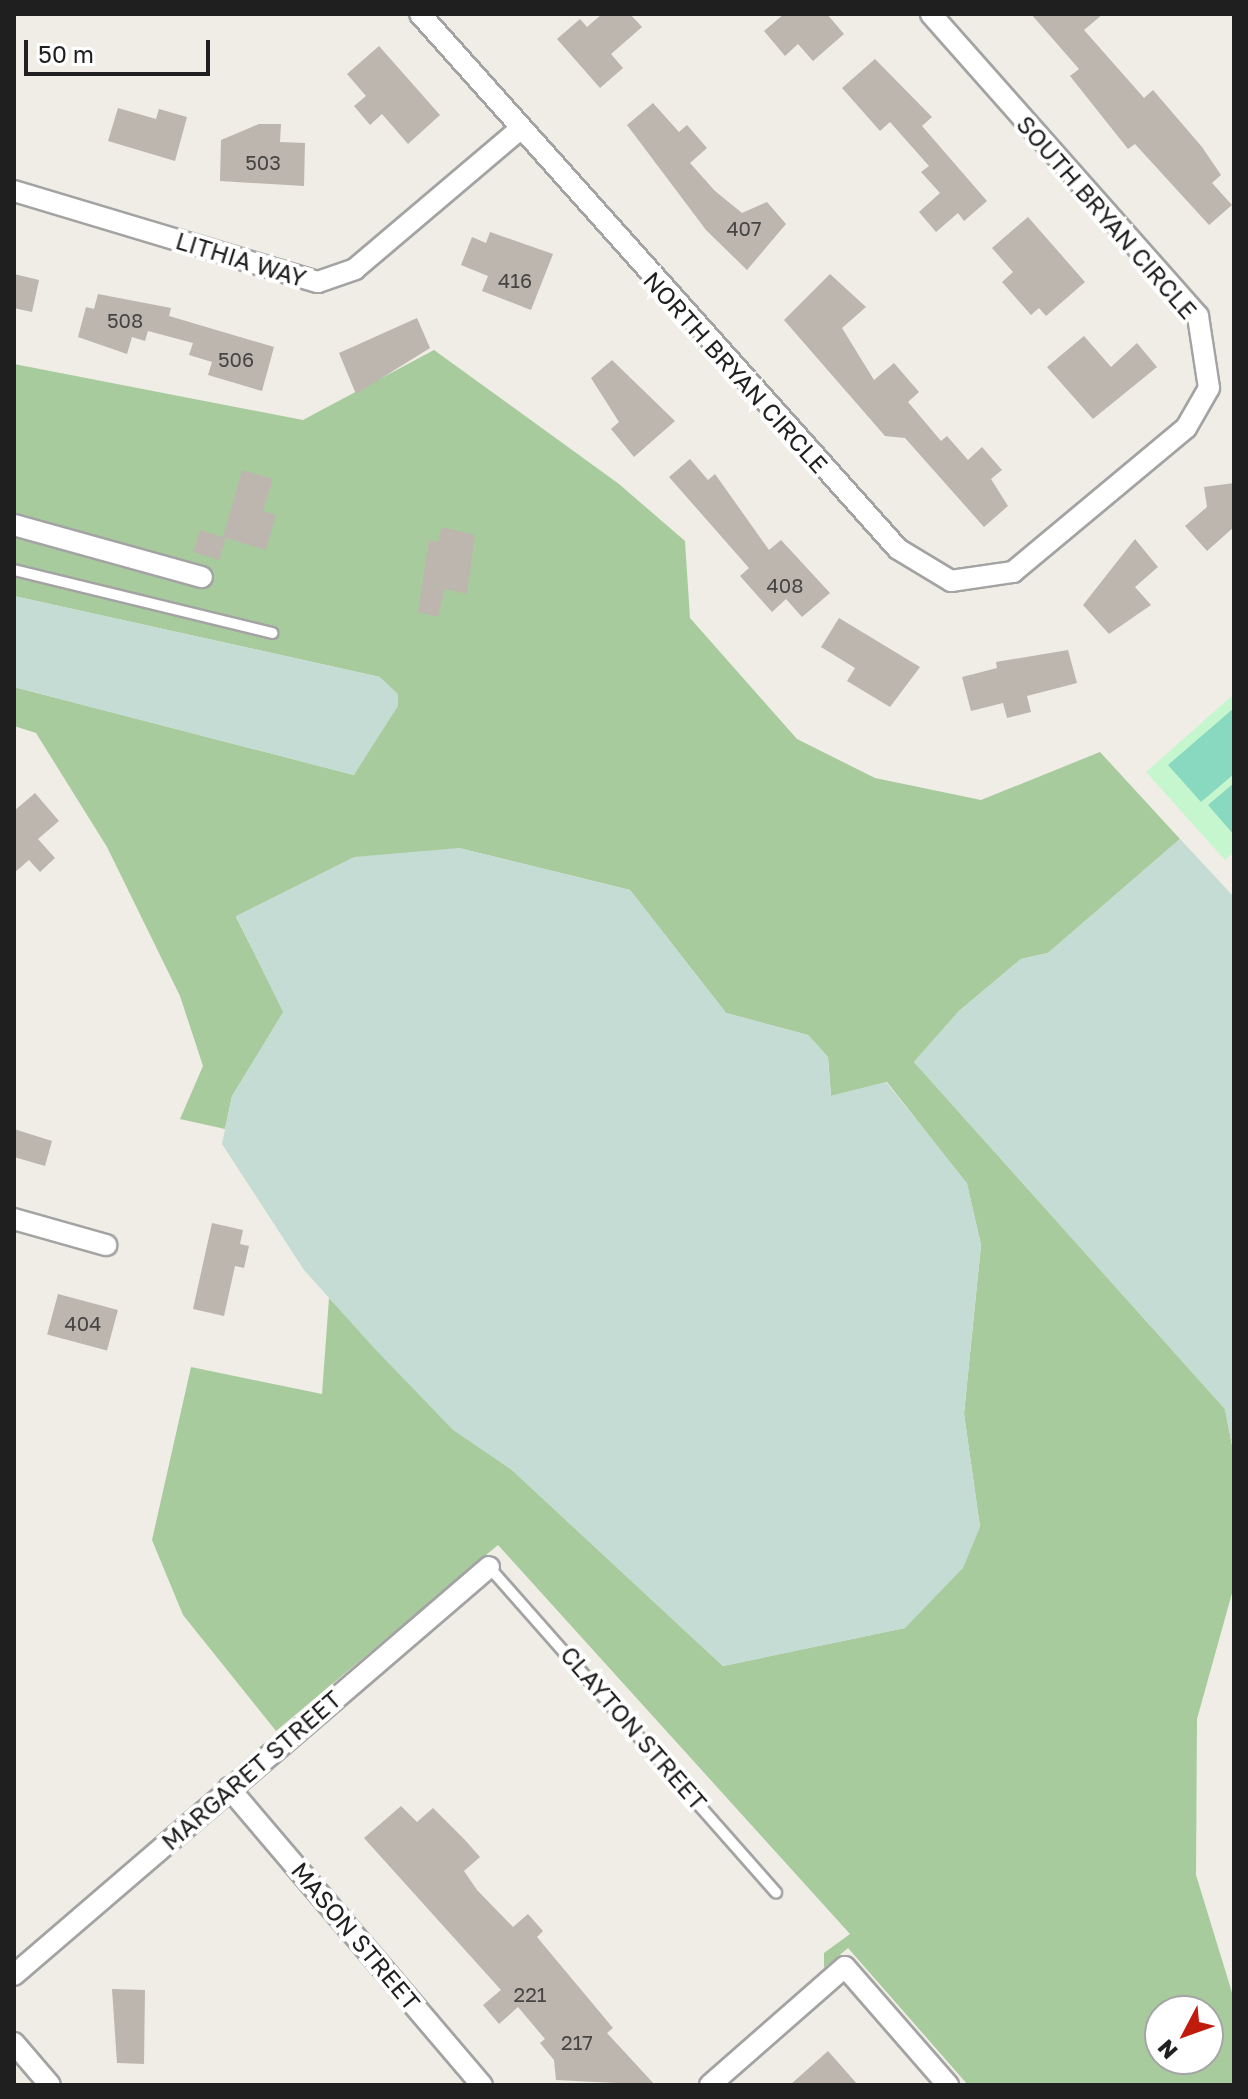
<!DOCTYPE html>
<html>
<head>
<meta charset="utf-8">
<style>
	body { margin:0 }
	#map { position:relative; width:1248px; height:2099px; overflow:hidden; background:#efede6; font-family:"Golos Text",sans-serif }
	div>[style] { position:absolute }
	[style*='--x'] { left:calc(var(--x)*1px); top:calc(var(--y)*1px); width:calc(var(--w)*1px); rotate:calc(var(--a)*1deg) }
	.forest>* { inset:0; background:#a7cb9d }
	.wetland>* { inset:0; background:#c4dcd3 }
	.park>* { inset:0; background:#c6f6ce }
	.pitch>* { inset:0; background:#89d8c0 }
	.building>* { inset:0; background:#bcb6af; transform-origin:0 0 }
	.roads { filter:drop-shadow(2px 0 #a3a3a3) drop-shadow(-2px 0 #a3a3a3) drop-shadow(0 2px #a3a3a3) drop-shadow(0 -2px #a3a3a3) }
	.service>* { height:10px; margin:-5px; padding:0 5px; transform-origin:5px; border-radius:5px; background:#fff }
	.minor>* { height:20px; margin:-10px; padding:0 10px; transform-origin:10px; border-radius:10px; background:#fff }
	span { translate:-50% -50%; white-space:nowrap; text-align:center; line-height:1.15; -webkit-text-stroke:8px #fff; paint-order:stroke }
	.number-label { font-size:20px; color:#464543 }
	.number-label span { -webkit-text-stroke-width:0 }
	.street-label { font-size:24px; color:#1f1f1f }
	.frame { position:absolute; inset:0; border:16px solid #1f1f1f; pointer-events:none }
	.north { position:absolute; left:1144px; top:1995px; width:80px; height:80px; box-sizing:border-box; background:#fff; border:2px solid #a5a5a5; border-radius:50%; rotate:229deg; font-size:22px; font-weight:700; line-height:32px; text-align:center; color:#1f1f1f }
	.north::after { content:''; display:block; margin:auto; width:28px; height:36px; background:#c01c0e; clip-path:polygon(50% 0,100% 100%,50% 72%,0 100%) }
	.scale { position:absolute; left:24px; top:40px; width:186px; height:36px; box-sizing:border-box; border:4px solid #1f1f1f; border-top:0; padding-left:10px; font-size:24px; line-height:28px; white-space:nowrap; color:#1f1f1f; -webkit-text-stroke:6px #fff; paint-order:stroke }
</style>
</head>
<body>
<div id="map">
	<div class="forest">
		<i style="clip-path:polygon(evenodd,434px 350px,619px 484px,685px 541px,690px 618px,797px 739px,875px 778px,981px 800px,1100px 752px,1180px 839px,1048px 953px,1021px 959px,959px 1011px,914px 1062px,1225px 1409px,1234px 1456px,1234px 1586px,1197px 1719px,1196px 1875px,1234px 1999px,1234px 2085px,968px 2085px,848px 1948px,824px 1968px,824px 1953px,850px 1934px,498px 1545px,276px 1731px,183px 1615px,152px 1540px,191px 1367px,322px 1394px,329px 1298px,453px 1429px,512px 1470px,723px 1666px,905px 1628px,980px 1527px,964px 1414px,981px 1245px,967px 1184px,887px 1082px,831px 1096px,828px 1057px,808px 1035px,726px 1013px,630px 890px,459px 848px,236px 917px,284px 1012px,232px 1096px,225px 1129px,180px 1119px,203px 1066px,180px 996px,107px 847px,36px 733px,14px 726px,14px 687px,354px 775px,380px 677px,14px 596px,14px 364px,303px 420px,434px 350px,1160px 2011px,1208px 2011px,1208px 2059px,1160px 2059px,1160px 2011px)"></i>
	</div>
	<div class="wetland">
		<i style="clip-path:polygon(14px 596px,380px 677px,398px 694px,398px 706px,354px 775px,14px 687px)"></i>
		<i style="clip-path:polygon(1180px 839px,1234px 897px,1234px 1455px,1225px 1409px,914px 1062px,959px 1011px,1021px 959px,1048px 953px)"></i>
		<i style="clip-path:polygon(459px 848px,630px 890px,726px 1013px,808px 1035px,828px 1057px,831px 1096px,886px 1082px,967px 1183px,981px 1245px,964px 1413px,980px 1527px,963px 1568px,905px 1628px,723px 1666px,512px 1470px,453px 1430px,373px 1347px,304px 1270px,222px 1144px,232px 1096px,283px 1012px,236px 916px,354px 857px)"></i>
	</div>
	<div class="park">
		<i style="clip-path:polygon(1234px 694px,1234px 852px,1225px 860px,1146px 772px)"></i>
	</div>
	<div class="pitch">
		<i style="clip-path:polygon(1234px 708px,1234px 774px,1201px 802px,1168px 765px)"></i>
		<i style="clip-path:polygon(1234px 783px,1234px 835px,1208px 805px)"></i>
	</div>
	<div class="building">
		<i style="clip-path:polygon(602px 14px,630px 14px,642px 27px,611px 54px,623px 68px,600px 88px,557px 39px,580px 19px,587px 27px)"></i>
		<i style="clip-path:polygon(784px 14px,827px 14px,844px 34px,813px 61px,798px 44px,785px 56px,764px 31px)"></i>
		<i style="clip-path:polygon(1031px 14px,1103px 14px,1084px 30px,1144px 98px,1153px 90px,1202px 147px,1221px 175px,1212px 183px,1232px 205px,1209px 225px,1135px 144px,1128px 149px,1070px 76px,1079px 69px)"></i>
		<i style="clip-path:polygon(379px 46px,440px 115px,408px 144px,382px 114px,370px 125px,354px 106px,366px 96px,347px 74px)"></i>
		<i style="clip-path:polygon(875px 59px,932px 117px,922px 126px,987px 201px,964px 221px,958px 213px,936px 232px,919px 212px,940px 193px,921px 172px,929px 166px,890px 122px,880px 131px,842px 88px)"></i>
		<i style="clip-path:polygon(653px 103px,679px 132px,687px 125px,707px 148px,690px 163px,715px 191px,742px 213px,767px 202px,786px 224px,747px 270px,706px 230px,627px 125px)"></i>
		<i style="clip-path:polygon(118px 108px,156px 119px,159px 109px,187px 117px,175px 161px,108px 141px)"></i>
		<i style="clip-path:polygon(259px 124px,281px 124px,280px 142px,305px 143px,304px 186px,220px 181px,221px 140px)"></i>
		<i style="clip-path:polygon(1028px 217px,1085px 282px,1046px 316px,1039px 308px,1031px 315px,1002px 282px,1013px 272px,992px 248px)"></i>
		<i style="clip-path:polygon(490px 232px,553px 254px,531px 310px,482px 291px,488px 276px,461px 265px,472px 237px,486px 243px)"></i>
		<i style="clip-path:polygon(14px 274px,39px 280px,32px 312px,14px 308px)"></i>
		<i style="clip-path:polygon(830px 274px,866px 307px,842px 328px,874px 380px,894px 363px,919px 392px,908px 402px,941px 441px,947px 436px,968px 460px,982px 447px,1002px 470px,991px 479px,1008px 506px,984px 527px,905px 438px,885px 436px,784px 320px)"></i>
		<i style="clip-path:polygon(98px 294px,171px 308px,169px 316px,274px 347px,262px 391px,208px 375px,212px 362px,189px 355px,193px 343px,148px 331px,145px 341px,132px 337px,127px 354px,78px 337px,86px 307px,94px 309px)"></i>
		<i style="clip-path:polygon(417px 318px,430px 348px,356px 394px,339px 353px)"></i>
		<i style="clip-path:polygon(1084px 336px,1111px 367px,1137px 343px,1157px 367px,1093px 419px,1047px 367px)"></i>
		<i style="clip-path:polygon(612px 360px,675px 421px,634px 457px,611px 429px,619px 422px,591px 378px)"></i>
		<i style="clip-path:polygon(690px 459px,708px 480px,715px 474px,769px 550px,781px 540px,830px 593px,802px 617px,786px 599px,772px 612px,740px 576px,749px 568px,669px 477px)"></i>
		<i style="clip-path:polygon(242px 470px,273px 479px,263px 511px,276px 515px,266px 550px,223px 537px)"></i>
		<i style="clip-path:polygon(1234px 483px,1234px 527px,1207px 551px,1185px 526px,1207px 507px,1204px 487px)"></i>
		<i style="clip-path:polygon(442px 527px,475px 535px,467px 594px,445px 589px,438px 617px,418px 612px,429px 540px,438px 542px)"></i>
		<i style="left:200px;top:530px;width:27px;height:23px;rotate:17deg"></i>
		<i style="clip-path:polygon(1135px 539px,1158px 567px,1135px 587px,1151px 605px,1109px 634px,1083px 605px)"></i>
		<i style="clip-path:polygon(839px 618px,920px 667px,890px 707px,847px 681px,855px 668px,821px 647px)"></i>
		<i style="clip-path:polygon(1068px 650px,1077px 683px,1027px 696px,1031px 712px,1007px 718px,1003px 703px,971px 711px,962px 677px,997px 668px,996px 662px)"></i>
		<i style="clip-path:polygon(35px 793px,59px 821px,38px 839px,55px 858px,40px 872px,29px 860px,14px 873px,14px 811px)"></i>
		<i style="clip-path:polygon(14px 1129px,52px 1141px,45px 1166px,14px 1157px)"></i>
		<i style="clip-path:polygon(212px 1223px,243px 1230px,240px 1244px,249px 1246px,244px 1268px,235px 1266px,224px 1316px,193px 1309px)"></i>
		<i style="left:58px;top:1294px;width:62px;height:42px;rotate:15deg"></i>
		<i style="clip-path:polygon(401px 1806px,417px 1822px,433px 1808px,465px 1840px,480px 1857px,464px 1871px,477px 1890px,513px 1927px,528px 1914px,543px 1931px,537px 1937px,613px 2028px,607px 2033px,655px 2085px,556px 2080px,554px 2060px,540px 2043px,545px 2039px,518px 2007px,499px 2024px,483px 2005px,501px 1990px,364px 1838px)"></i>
		<i style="clip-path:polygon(112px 1989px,145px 1990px,144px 2064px,117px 2063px)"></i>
		<i style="clip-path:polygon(828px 2051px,858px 2085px,790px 2085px)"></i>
	</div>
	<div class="roads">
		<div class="service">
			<i style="--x:14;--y:570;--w:266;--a:13.7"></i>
			<i style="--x:489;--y:1567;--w:434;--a:48.6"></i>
		</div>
		<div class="minor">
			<i style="--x:420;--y:14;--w:717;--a:48.22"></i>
			<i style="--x:898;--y:549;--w:62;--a:31.1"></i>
			<i style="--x:951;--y:581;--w:63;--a:-8.3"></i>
			<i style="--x:1013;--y:572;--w:225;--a:-39.8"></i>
			<i style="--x:1186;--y:428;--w:46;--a:-60.1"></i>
			<i style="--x:1209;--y:388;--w:73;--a:-98.7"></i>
			<i style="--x:1198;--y:316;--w:403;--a:-131.5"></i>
			<i style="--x:14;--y:191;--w:317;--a:16.7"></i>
			<i style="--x:318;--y:282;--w:39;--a:-19"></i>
			<i style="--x:355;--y:269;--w:214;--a:-40.3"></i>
			<i style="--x:14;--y:525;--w:195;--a:15.5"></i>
			<i style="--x:14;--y:1219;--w:96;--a:15.8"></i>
			<i style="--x:229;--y:1788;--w:390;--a:49.6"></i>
			<i style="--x:14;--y:1975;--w:626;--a:-40.66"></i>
			<i style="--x:14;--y:2043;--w:55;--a:49.4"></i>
			<i style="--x:710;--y:2085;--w:179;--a:-41.2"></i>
			<i style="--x:845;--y:1967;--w:157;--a:48.9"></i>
		</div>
	</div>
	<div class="number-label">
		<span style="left:263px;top:162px">503</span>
		<span style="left:744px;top:228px">407</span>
		<span style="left:515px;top:280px">416</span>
		<span style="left:125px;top:320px">508</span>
		<span style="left:236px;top:359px">506</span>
		<span style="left:785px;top:585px">408</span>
		<span style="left:83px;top:1323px">404</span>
		<span style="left:530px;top:1994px">221</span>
		<span style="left:577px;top:2042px">217</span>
	</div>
	<div class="street-label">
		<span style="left:1107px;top:217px;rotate:49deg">SOUTH BRYAN CIRCLE</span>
		<span style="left:241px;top:259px;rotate:17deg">LITHIA WAY</span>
		<span style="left:736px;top:372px;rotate:48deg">NORTH BRYAN CIRCLE</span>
		<span style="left:634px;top:1728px;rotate:49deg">CLAYTON STREET</span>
		<span style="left:251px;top:1770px;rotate:-41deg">MARGARET STREET</span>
		<span style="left:356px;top:1936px;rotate:50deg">MASON STREET</span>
	</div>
	<div class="frame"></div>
	<div class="north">N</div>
	<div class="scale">50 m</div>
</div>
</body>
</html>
